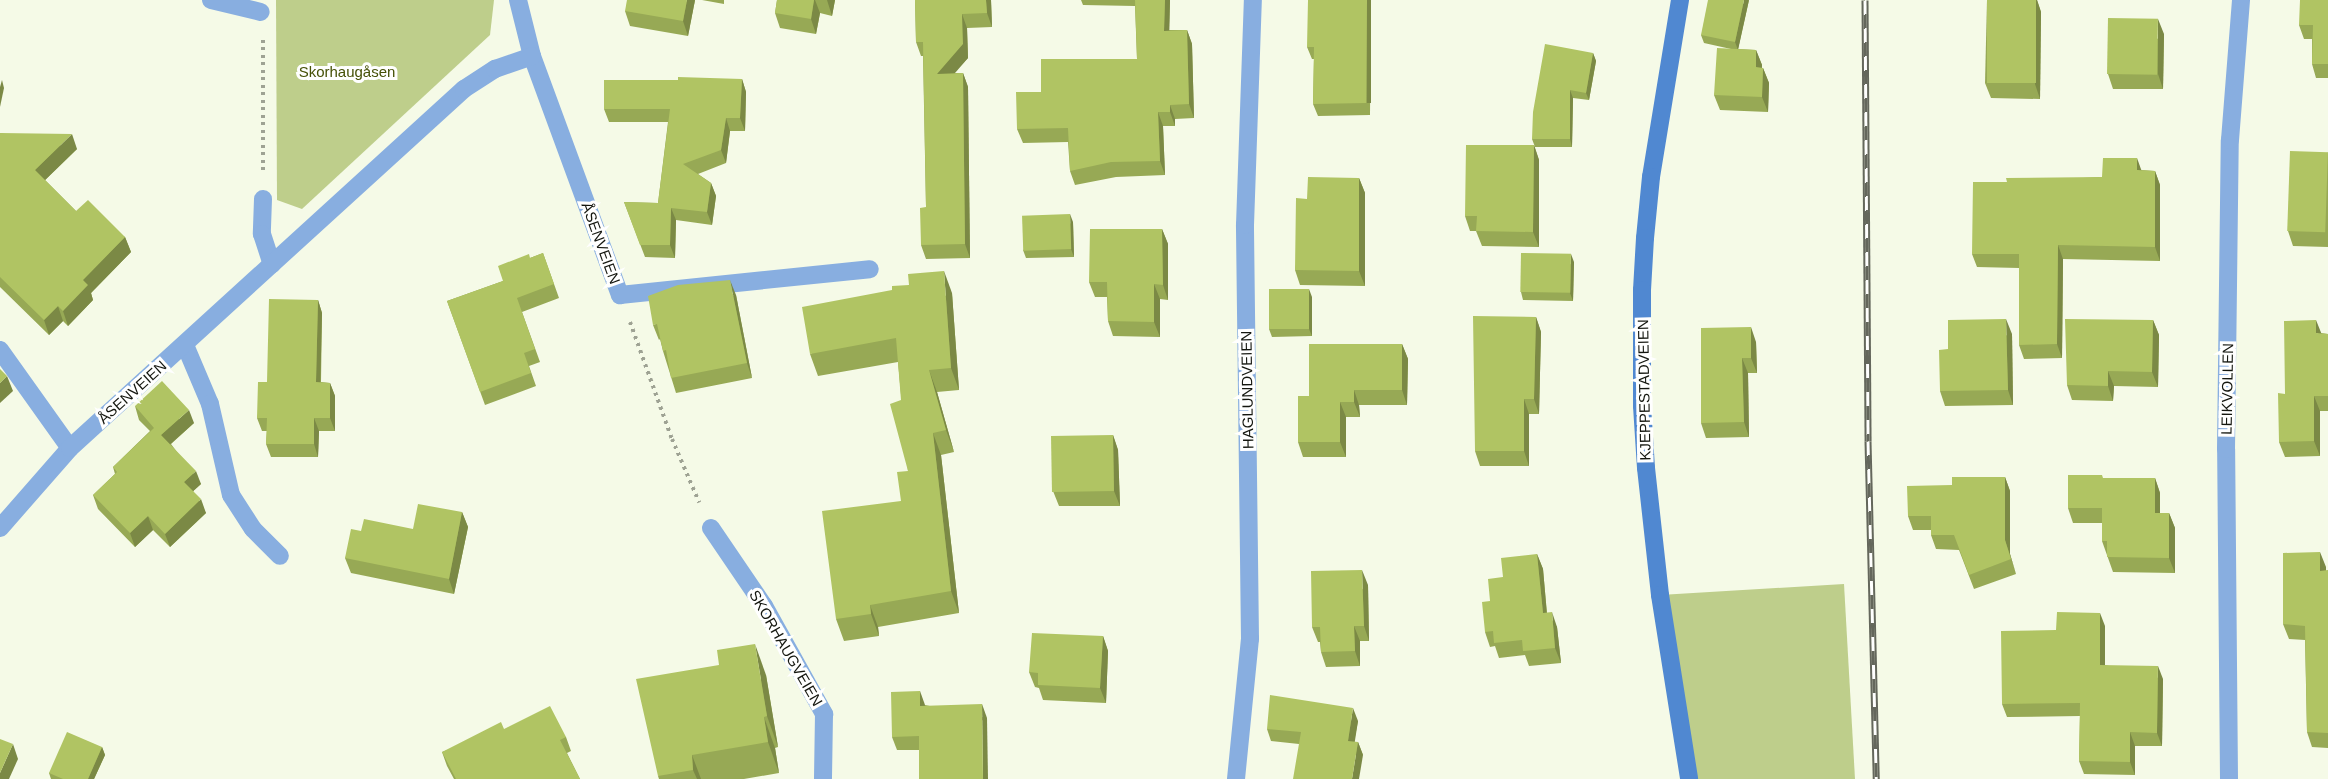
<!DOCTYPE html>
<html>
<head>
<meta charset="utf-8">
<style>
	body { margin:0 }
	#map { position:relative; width:2328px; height:779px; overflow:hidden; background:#f5fae7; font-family:Arial,sans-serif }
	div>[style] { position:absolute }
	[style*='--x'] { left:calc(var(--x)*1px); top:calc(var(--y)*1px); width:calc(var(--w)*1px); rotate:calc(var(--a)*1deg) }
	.green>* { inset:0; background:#bece8b }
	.path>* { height:4px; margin-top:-2px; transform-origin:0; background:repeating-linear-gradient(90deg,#9ea293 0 3px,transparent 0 7.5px) }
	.service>* { height:18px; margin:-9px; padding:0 9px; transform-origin:9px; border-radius:9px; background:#88aee0 }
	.minor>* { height:18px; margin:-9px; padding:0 9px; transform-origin:9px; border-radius:9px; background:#88aee0 }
	.secondary>* { height:18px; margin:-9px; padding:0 9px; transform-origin:9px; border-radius:9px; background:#5088d1 }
	.rail>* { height:7px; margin-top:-3.5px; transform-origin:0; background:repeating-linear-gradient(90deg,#fff 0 14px,#64675c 0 28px); box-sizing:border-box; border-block:2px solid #64675c }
	.wall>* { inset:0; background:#97a955 }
	.shaded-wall>* { inset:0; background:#7b8945; transform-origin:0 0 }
	.building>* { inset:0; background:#b0c463; transform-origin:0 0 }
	span { translate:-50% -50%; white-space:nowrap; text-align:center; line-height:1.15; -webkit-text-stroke:6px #fff; paint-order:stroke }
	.park-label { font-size:15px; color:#465107 }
	.street-label { font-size:15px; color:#14160f }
</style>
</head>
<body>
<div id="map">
	<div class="green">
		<i style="clip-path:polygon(276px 0,494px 0,490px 35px,302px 209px,277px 200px)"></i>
		<i style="clip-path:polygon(1844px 584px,1855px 779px,1689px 779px,1660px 595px)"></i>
	</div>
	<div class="path">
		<i style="--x:263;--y:40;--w:133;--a:90"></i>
		<i style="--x:630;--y:322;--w:124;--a:70.3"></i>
		<i style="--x:672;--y:439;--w:69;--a:66.8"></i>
	</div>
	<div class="service">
		<i style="--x:211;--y:0;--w:51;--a:13.5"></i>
		<i style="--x:518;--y:0;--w:58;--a:76"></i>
		<i style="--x:532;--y:56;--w:255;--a:69.8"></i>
		<i style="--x:620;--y:295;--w:251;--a:-5.9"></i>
		<i style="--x:185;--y:345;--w:64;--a:67"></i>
		<i style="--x:210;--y:404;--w:93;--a:77"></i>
		<i style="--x:231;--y:495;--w:40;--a:57.1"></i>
		<i style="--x:253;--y:529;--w:38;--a:45"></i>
		<i style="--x:0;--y:350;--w:120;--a:54.5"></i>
		<i style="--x:711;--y:528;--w:94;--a:55.8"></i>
		<i style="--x:764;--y:606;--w:124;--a:60.9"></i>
		<i style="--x:824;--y:714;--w:65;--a:90.9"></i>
	</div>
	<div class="minor">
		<i style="--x:263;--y:199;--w:35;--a:92"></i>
		<i style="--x:262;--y:234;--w:32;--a:72"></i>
		<i style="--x:0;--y:528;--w:106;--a:-48.8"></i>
		<i style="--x:70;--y:448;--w:533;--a:-42.34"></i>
		<i style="--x:464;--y:89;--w:37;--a:-33"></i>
		<i style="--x:495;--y:69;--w:39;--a:-19"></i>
		<i style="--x:1236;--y:779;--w:141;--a:-84.3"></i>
		<i style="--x:1250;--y:639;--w:414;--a:-90.7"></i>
		<i style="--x:1245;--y:225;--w:225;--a:-88"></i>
		<i style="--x:2229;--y:779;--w:330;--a:-90.5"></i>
		<i style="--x:2226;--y:449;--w:309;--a:-89.3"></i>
		<i style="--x:2230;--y:140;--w:140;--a:-85.5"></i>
	</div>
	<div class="secondary">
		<i style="--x:1680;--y:0;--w:179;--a:99.3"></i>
		<i style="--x:1651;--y:177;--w:61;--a:95.6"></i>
		<i style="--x:1645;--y:238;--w:52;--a:93.3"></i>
		<i style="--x:1642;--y:290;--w:116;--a:90"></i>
		<i style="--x:1642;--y:406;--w:62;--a:86.3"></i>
		<i style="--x:1646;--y:468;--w:128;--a:83.7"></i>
		<i style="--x:1660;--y:595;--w:186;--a:81"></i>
	</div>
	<div class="rail">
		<i style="--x:1865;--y:0;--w:441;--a:89.6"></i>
		<i style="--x:1868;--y:441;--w:338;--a:88.6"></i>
	</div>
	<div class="wall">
		<i style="clip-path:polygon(695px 0,688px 36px,630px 26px,625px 11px)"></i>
		<i style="clip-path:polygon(702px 0,724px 0,724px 4px)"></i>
		<i style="clip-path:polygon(777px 0,835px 0,832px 16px,820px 13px,816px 34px,780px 28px,775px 13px)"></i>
		<i style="clip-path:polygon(915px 0,991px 0,992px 27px,967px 28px,968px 58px,954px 73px,963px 73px,968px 87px,970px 258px,926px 259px,921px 245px,926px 207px,923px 56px,921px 56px,916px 42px)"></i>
		<i style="clip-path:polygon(1081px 0,1170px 0,1169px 30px,1187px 30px,1192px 44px,1194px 118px,1175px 119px,1175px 126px,1163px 126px,1165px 175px,1116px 177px,1075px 185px,1070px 171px,1068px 142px,1023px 143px,1017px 129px,1041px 92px,1137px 59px,1135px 6px,1083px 5px)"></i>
		<i style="clip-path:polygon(1371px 0,1370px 115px,1318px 116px,1313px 104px,1314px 59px,1312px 59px,1307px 47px)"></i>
		<i style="clip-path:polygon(1749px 0,1738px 49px,1756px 50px,1762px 65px,1762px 68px,1763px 68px,1769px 83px,1768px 112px,1720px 110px,1714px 95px,1731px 49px,1704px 43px,1701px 35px)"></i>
		<i style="clip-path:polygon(1987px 0,2037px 0,2041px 12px,2040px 99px,1991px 98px,1985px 83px)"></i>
		<i style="clip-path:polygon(2328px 0,2328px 78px,2316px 78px,2312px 64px,2312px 39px,2304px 39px,2299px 25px)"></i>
		<i style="clip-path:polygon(2164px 34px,2163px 89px,2113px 89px,2108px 74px)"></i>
		<i style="clip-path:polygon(1593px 53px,1596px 61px,1589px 100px,1573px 98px,1572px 147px,1535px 147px,1532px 139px)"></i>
		<i style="clip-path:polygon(742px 79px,746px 92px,745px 131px,730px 131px,726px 163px,698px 174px,711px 183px,716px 196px,712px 225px,676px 220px,675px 258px,645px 257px,624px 202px,658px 203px,668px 122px,609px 122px,604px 109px,678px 80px)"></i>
		<i style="clip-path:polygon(0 133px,77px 149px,45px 180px,76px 211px,125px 237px,131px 252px,91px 293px,93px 300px,68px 326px,63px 321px,49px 335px,0 287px)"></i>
		<i style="clip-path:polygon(1534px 145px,1539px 160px,1539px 247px,1482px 246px,1476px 231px,1470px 231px,1465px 216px)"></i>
		<i style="clip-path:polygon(2328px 152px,2328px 247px,2293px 246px,2288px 231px)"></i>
		<i style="clip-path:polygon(2141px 170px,2155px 171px,2160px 185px,2160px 261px,2063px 259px,2062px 358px,2024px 359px,2019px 345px,2019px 268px,1977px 267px,1972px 254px,2007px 182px,2102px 177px)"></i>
		<i style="clip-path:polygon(1359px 178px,1365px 193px,1365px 286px,1300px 285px,1295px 270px,1307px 199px)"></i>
		<i style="clip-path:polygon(1073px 222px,1074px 257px,1026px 258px,1023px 250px)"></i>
		<i style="clip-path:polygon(1162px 229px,1168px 244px,1168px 300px,1160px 299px,1160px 337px,1113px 336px,1108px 321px,1107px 297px,1095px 297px,1089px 282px)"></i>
		<i style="clip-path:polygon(543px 253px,559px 298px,522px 312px,540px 362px,529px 366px,536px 386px,485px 405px,447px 301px,503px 281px,530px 258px)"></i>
		<i style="clip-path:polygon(1574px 262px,1573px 301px,1523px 300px,1521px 292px)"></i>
		<i style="clip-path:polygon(952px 293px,959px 390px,937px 392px,954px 452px,941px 455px,959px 613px,878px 627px,879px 636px,844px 641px,836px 619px,901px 501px,908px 471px,898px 362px,818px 376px,810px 354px)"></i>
		<i style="clip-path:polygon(736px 295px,752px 378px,676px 393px,663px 351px,660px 339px,659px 340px,653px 325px)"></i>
		<i style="clip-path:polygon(1312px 297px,1312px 336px,1272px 337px,1269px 329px)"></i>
		<i style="clip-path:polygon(318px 300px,322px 313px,321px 382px,330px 383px,335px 396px,335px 431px,319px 431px,318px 457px,271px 457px,266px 444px,267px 431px,262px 431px,257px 418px,267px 382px)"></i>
		<i style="clip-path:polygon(1536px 317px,1541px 332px,1539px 414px,1529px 414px,1529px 466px,1480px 466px,1475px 451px)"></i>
		<i style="clip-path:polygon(2153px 320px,2159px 335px,2158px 387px,2114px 386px,2113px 401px,2072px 400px,2067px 385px)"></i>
		<i style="clip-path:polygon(1701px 328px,1756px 342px,1757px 373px,1748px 373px,1749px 437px,1706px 438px,1701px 423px)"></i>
		<i style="clip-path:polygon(2321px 333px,2328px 334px,2328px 411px,2320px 411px,2320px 456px,2285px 457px,2279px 442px,2285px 394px)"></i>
		<i style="clip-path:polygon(2012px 334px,2013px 405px,1945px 406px,1940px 391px,1948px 349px)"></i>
		<i style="clip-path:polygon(1402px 344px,1408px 359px,1407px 405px,1359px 405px,1360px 417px,1346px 417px,1346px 457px,1303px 457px,1298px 442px,1309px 396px)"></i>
		<i style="clip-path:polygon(135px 406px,194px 423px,171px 444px,201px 484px,193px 491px,206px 513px,170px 547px,153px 530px,135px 547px,98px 509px,93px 495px,115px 474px,113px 467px,150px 431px,139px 420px)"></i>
		<i style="clip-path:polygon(1113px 435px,1118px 450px,1120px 506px,1059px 506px,1053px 491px)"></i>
		<i style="clip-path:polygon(2005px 477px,2010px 491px,2010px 554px,2016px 574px,1974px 589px,1959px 550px,1936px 549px,1931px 535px,1931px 530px,1913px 530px,1908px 516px,1952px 485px)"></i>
		<i style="clip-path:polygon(2103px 478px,2155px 478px,2160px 493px,2160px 513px,2169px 513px,2175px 528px,2175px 573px,2113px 572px,2102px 541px,2102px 523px,2073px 523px,2068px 508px)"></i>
		<i style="clip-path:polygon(462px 512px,468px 527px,454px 594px,351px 573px,345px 558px,361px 531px,413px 529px)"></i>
		<i style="clip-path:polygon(1537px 554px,1543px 569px,1547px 613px,1557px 627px,1561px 663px,1529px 666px,1525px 655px,1499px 658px,1495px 646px,1490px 647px,1485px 632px,1490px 601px,1503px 577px)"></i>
		<i style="clip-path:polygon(2326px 567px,2326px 571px,2328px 570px,2328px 748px,2312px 747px,2307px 732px,2305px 640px,2289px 639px,2283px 624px)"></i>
		<i style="clip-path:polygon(1368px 585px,1369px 641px,1360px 641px,1360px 666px,1326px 667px,1321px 652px,1320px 642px,1318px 642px,1312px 627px)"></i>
		<i style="clip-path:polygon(2105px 626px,2105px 665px,2163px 679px,2162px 746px,2135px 746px,2135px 775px,2084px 774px,2079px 761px,2080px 716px,2007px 717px,2002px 704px,2056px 630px)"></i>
		<i style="clip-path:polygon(1103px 636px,1108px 651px,1106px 703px,1043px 700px,1039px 688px,1035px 687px,1029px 672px)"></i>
		<i style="clip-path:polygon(766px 675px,778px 747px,775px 748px,779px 773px,744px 779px,659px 779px,658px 776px)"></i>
		<i style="clip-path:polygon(925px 705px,987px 718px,919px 750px,897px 750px,892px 737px)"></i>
		<i style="clip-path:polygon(1358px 721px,1354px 742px,1358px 742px,1363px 755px,1299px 744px,1271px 741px,1267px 729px)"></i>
		<i style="clip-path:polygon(504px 729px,566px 737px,571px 751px,567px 753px,580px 779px,454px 779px,447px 766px,442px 752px)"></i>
		<i style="clip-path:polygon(102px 747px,105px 755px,94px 779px,51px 779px,49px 773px)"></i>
	</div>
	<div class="shaded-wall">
		<i style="clip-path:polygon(687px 0,695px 0,688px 36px,683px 21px)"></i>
		<i style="clip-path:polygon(814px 0,815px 0,820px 13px,816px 34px,811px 19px)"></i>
		<i style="clip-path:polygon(827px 0,835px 0,832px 16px)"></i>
		<i style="clip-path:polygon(986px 0,991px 0,992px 27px,987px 13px)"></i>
		<i style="clip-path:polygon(1165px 0,1170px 0,1169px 45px,1164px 31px)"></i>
		<i style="left:1367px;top:0;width:4px;height:103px"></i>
		<i style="clip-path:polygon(1744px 0,1749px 0,1738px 50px,1735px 42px)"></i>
		<i style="clip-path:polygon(2036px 0,2037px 0,2041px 12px,2040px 99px,2035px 84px)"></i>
		<i style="clip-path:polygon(962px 14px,967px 28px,968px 58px,942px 88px,937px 74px)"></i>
		<i style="clip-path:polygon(2158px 19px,2164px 34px,2163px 89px,2158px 74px)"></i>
		<i style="clip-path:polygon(1187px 30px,1192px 44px,1194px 118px,1189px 104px)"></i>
		<i style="clip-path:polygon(1756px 50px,1762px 65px,1761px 82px,1756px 67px)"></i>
		<i style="clip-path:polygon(1593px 53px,1596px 61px,1589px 100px,1586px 93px)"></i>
		<i style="clip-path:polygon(1763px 68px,1769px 83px,1768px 112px,1762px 97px)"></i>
		<i style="clip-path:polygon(963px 73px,968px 87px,970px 258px,965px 244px)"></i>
		<i style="clip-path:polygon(742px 79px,746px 92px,745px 131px,740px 118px)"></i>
		<i style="clip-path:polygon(2px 80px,4px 88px,0 107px,0 87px)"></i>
		<i style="clip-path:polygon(1570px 90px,1573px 98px,1572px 147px,1570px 139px)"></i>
		<i style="clip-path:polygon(1170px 105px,1175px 119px,1175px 126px,1170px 112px)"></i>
		<i style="clip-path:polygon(1158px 112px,1163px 126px,1165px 175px,1160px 161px)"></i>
		<i style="clip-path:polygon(726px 118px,730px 131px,726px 163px,721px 150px)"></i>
		<i style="clip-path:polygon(72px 134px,77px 149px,40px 185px,35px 170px)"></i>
		<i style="clip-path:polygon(1534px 145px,1539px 160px,1539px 247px,1533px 232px)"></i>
		<i style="clip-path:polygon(2137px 158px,2142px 172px,2137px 170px)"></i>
		<i style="clip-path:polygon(2155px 171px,2160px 185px,2160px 261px,2155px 247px)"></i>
		<i style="clip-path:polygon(1359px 178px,1365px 193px,1365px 286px,1359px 271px)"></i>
		<i style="clip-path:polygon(711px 183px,716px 196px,712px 225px,707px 212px)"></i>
		<i style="clip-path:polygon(671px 208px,676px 220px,675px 258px,670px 245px)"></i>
		<i style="clip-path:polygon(1070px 214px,1073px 222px,1074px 257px,1071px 249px)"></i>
		<i style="clip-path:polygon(1162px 229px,1168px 244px,1168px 300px,1163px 285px)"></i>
		<i style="clip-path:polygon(125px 237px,131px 252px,91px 293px,93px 300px,68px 326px,63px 311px,83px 280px)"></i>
		<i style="clip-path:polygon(2058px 245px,2063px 259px,2062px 358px,2057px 344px)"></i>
		<i style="clip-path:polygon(1571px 254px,1574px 262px,1573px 301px,1570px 293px)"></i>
		<i style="clip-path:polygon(944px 271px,952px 293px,959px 390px,951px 368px)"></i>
		<i style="clip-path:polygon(730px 280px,736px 295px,752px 378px,747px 363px)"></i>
		<i style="clip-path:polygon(1154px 284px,1160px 299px,1160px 337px,1154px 322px)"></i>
		<i style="clip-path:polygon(1309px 289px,1312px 297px,1312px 336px,1309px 329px)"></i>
		<i style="clip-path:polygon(318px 300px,322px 313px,320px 395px,316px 382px)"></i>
		<i style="clip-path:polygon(58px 306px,63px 321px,49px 335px,44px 320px)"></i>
		<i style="clip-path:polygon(1536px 317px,1541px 332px,1539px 414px,1534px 399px)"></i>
		<i style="clip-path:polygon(2006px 319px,2012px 334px,2013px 405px,2008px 390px)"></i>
		<i style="clip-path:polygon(2153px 320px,2159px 335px,2158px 387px,2152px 372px)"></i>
		<i style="clip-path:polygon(2316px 320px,2322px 335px,2316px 333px)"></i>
		<i style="clip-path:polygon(1751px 327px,1756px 342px,1757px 373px,1751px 358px)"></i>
		<i style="clip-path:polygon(1402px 344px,1408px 359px,1407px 405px,1402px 390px)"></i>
		<i style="clip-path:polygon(1742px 358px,1748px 373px,1749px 437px,1744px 422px)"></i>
		<i style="clip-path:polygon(929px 370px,937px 392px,954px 452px,946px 430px)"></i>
		<i style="clip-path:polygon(2108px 371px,2114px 386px,2113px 401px,2108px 386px)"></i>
		<i style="clip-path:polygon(7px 376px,13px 391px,0 403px,0 383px)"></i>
		<i style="clip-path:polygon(330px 383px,335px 396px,335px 431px,330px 418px)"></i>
		<i style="clip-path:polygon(1354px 390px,1359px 405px,1360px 417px,1354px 402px)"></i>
		<i style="clip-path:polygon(2314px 396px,2320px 411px,2320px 456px,2314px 441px)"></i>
		<i style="clip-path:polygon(1524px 399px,1529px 414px,1529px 466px,1524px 451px)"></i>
		<i style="clip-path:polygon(1340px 402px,1346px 417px,1346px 457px,1340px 442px)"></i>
		<i style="clip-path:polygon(189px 410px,194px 423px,166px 448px,161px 435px)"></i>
		<i style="clip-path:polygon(314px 418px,319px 431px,318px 457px,314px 444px)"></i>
		<i style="clip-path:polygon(933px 433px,941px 455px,959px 613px,951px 591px)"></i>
		<i style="clip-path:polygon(1113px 435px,1118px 450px,1120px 506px,1114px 491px)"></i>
		<i style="clip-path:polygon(196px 471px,201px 484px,189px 495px,184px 482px)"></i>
		<i style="clip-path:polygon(2005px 477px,2010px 491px,2010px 554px,2016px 574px,2005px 540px)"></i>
		<i style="clip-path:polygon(2155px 478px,2160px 493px,2160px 528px,2155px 513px)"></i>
		<i style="clip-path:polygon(201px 499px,206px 513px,170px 547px,165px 534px)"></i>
		<i style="clip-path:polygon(462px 512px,468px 527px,454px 594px,449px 579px)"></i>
		<i style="clip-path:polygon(2169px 513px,2175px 528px,2175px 573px,2169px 558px)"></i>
		<i style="clip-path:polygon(148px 516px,153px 530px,135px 547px,130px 533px)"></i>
		<i style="clip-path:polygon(2320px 552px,2326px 567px,2326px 586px,2320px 571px)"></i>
		<i style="clip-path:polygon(1537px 554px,1543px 569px,1548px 628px,1543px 613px)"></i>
		<i style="clip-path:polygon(1362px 570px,1368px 585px,1369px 641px,1364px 626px)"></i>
		<i style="clip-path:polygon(870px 605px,878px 627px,879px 636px,871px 614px)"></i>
		<i style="clip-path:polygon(1552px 612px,1557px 627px,1561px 663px,1555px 648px)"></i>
		<i style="clip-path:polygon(2100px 613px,2105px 626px,2105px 678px,2100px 665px)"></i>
		<i style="clip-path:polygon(1354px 626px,1360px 641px,1360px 666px,1355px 651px)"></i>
		<i style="clip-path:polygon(1103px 636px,1108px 651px,1106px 703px,1100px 688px)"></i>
		<i style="clip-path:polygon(755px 644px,766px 675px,778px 747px,767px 716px)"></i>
		<i style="clip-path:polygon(2158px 666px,2163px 679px,2162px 746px,2157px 733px)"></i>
		<i style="clip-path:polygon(920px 691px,925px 705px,925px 719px,920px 706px)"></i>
		<i style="clip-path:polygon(982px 704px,987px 718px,988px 779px,983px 779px)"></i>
		<i style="clip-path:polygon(1353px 708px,1358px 721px,1353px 753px,1348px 741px)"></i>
		<i style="clip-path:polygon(764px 717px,775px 748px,779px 773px,768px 742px)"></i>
		<i style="clip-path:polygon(2130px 732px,2135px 746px,2135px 775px,2130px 762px)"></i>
		<i style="clip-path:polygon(1358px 742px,1363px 755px,1359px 779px,1352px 779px)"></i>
		<i style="clip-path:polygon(13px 744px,18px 759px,9px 779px,0 779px,0 773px)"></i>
		<i style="clip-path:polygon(102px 747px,105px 755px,94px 779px,88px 779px)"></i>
		<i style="clip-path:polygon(692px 755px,701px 779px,697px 779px,693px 770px)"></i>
	</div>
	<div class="building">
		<i style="clip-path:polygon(627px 0,687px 0,683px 21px,625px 11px)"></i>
		<i style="clip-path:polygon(777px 0,814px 0,811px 19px,775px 13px)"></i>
		<i style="clip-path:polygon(915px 0,986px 0,987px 13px,962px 14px,963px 44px,937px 74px,963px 73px,965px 244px,921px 245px,920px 208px,926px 207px,923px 42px,916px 42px)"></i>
		<i style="clip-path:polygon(1135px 0,1165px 0,1164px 31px,1187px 30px,1189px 104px,1170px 105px,1170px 112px,1158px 112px,1160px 161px,1111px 162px,1070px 171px,1068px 128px,1017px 129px,1016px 92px,1041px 92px,1041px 59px,1137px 59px)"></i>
		<i style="clip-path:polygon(1308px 0,1367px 0,1366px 103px,1313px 104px,1314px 47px,1307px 47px)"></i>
		<i style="clip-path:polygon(1708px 0,1744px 0,1735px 42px,1701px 35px)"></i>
		<i style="left:1987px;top:0;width:49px;height:83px"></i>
		<i style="clip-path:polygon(2300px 0,2328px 0,2328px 64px,2312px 64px,2313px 25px,2299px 25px)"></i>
		<i style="left:2108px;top:18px;width:50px;height:56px;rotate:1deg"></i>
		<i style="clip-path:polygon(1545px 44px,1593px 53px,1586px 93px,1570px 90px,1570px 139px,1532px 139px,1533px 112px)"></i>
		<i style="clip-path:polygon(1717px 48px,1756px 50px,1756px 67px,1763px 68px,1762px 97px,1714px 95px)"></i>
		<i style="clip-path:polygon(678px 77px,742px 79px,740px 118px,726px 118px,721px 150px,683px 164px,711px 183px,707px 212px,671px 208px,670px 245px,640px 245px,624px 202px,658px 203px,670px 109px,604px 109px,604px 80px,678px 80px)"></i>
		<i style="clip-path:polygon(0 133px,72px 134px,35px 170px,76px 211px,88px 200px,125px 237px,83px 280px,88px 285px,63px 311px,58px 306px,44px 320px,0 277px)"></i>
		<i style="clip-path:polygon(1466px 145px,1534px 145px,1533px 232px,1476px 231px,1477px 216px,1465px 216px)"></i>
		<i style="left:2290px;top:151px;width:38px;height:80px;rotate:2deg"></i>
		<i style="clip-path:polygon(2103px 158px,2137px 158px,2137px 170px,2155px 171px,2155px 247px,2058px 245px,2057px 344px,2019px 345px,2019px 254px,1972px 254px,1973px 182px,2007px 182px,2006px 178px,2102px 177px)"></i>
		<i style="clip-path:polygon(1308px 177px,1359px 178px,1359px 271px,1295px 270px,1296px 198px,1307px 199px)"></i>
		<i style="left:1070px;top:214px;width:35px;height:48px;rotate:88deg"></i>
		<i style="clip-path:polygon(1090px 229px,1162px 229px,1163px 285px,1154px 284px,1154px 322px,1108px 321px,1107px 282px,1089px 282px)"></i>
		<i style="clip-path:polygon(543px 253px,554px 284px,517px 298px,535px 349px,524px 353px,531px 373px,480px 392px,447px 301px,503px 281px,498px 266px,529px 254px,530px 258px)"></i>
		<i style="left:1521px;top:253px;width:50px;height:39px;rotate:1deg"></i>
		<i style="clip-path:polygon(944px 271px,951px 368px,929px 370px,946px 430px,933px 433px,951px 591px,870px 605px,871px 614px,836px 619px,822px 511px,901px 501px,897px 472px,908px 471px,890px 404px,901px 400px,896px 338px,810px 354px,802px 307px,892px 290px,892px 286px,909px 285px,908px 274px)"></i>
		<i style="clip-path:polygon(730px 280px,747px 363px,671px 378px,666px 350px,663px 351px,657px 324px,653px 325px,648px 296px,678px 285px)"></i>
		<i style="left:1309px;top:289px;width:40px;height:40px;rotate:90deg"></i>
		<i style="clip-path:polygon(269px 299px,318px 300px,316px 382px,330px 383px,330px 418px,314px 418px,314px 444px,266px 444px,267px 418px,257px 418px,258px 382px,267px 382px)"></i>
		<i style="clip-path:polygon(1473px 316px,1536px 317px,1534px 399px,1524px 399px,1524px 451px,1475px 451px)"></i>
		<i style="clip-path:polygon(2006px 319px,2008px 390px,1940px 391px,1939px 350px,1948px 349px,1948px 320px)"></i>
		<i style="clip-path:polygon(2065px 319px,2153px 320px,2152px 372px,2108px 371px,2108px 386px,2067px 385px)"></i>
		<i style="clip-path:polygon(2316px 320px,2316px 333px,2328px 334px,2328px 396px,2314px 396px,2314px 441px,2279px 442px,2278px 393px,2285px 394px,2284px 321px)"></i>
		<i style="clip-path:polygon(1751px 327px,1751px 358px,1742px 358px,1744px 422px,1701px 423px,1701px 328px)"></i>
		<i style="clip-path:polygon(1309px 344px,1402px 344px,1402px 390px,1354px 390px,1354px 402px,1340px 402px,1340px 442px,1298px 442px,1298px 396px,1309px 396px)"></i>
		<i style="clip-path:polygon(0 369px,7px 376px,0 383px)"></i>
		<i style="clip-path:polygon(162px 381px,189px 410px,161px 435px,196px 471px,184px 482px,201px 499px,165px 534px,148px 516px,130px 533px,93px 495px,117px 472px,113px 467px,154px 428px,135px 406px)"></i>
		<i style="left:1113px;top:435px;width:56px;height:62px;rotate:89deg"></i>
		<i style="clip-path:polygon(2068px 475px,2102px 475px,2103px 478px,2155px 478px,2155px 513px,2169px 513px,2169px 558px,2107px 557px,2107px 541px,2102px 541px,2102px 508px,2068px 508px)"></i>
		<i style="clip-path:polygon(1952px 477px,2005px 477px,2005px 540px,2011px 559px,1969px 575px,1954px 535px,1931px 535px,1931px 516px,1908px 516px,1907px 486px,1952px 485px)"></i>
		<i style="clip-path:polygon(418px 504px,462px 512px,449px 579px,345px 558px,351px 529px,361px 531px,364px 519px,413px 529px)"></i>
		<i style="clip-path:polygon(2320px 552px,2320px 571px,2328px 570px,2328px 733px,2307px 732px,2305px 626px,2283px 624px,2283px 553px)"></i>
		<i style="clip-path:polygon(1537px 554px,1543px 613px,1552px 612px,1555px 648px,1523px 651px,1522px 640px,1494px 643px,1493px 631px,1485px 632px,1482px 602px,1490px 601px,1488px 579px,1503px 577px,1501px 558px)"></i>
		<i style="clip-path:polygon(1362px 570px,1364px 626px,1354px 626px,1355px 651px,1321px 652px,1320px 627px,1312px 627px,1311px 571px)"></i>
		<i style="clip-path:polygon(2057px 612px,2100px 613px,2100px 665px,2158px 666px,2157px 733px,2130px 732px,2130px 762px,2079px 761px,2080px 703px,2002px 704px,2001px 631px,2056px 630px)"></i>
		<i style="clip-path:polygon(1032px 633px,1103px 636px,1100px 688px,1038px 685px,1038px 673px,1029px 672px)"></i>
		<i style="clip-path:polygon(755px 644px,767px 716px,764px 717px,768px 742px,692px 755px,693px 770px,658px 776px,636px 679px,719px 665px,717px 650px)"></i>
		<i style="clip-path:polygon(920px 691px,920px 706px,982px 704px,983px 779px,919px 779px,919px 736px,892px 737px,891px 692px)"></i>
		<i style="clip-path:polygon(1270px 695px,1353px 708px,1348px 741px,1358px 742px,1352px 779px,1293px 779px,1301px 732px,1267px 729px)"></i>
		<i style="clip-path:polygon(550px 706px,566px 737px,560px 740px,580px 779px,456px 779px,442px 752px,501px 722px,504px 729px)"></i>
		<i style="clip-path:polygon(67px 732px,102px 747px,88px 779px,63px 779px,49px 773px)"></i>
		<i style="clip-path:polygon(0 739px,13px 744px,0 773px)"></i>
	</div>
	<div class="park-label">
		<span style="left:347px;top:72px">Skorhaugåsen</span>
	</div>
	<div class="street-label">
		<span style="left:601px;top:243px;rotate:70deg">ÅSENVEIEN</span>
		<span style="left:2227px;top:389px;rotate:-89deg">LEIKVOLLEN</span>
		<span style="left:1247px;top:390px;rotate:-91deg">HAGLUNDVEIEN</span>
		<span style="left:1644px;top:390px;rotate:-91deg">KJEPPESTADVEIEN</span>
		<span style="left:132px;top:392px;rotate:-42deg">ÅSENVEIEN</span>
		<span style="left:786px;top:648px;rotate:60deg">SKORHAUGVEIEN</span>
	</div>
</div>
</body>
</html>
